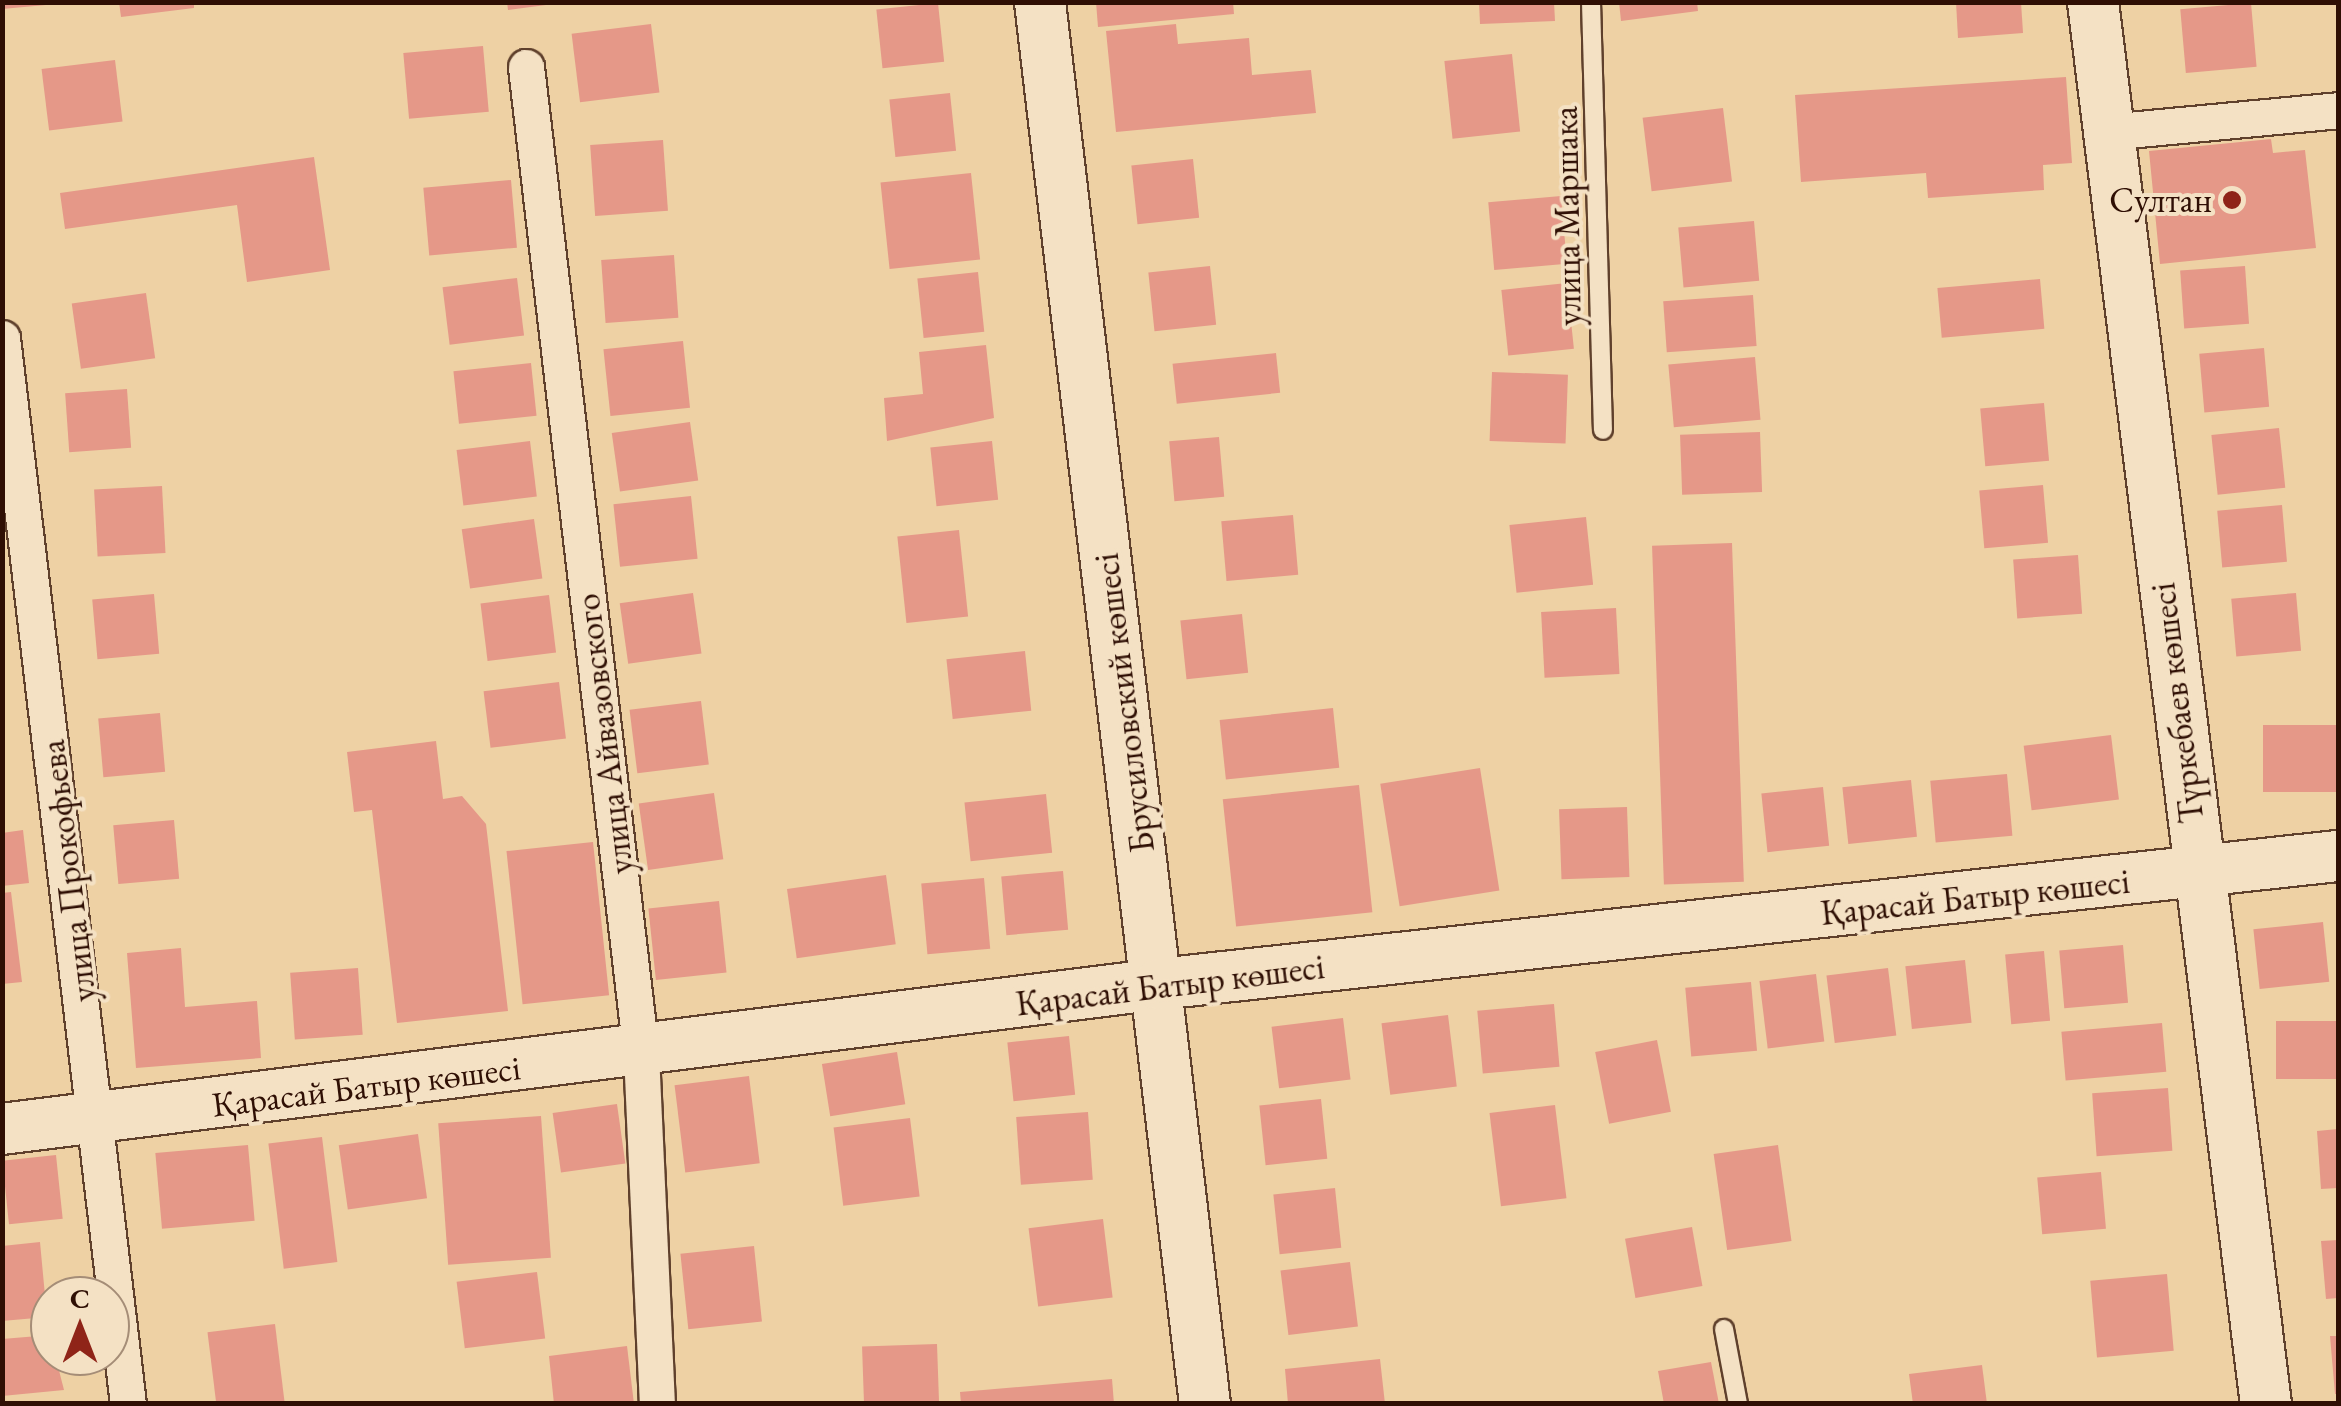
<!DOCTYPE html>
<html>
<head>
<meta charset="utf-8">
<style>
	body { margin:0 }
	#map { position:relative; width:2341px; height:1406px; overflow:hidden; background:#eed1a4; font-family:"EB Garamond",serif }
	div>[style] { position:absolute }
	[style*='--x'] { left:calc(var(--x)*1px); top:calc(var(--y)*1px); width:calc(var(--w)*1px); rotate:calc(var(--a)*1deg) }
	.building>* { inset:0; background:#e59888; transform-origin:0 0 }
	.roads { filter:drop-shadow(2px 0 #5f402c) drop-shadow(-2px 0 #5f402c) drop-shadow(0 2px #5f402c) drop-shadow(0 -2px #5f402c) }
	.lane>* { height:18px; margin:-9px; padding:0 9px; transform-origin:9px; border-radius:9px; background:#f4e1c4 }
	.street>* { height:35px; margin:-17.5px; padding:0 17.5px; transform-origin:17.5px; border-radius:17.5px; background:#f4e1c4 }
	.secondary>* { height:50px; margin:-25px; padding:0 25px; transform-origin:25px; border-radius:25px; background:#f4e1c4 }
	.dots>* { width:28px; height:28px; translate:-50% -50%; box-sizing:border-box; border:5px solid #f4e1c4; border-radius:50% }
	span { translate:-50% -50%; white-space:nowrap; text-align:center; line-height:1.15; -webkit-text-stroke:8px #f4e1c4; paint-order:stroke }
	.poi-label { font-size:35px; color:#2f0f04 }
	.right { translate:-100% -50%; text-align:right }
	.street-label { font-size:35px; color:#2f0f04 }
	.frame { position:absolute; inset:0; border:5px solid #2f0f04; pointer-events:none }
	.north { position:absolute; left:30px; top:1276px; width:100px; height:100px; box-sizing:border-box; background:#f4e1c4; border:2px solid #a58d77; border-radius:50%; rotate:0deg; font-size:28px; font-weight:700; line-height:40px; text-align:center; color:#2f0f04 }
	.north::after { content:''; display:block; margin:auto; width:35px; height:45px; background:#8f2418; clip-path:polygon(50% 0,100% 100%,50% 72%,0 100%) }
</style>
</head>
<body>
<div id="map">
	<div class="building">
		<i style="clip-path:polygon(2px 2px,46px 2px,46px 5px,2px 9px)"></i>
		<i style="clip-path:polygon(119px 2px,194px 2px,194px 8px,121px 17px)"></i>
		<i style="clip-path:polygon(507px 2px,546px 2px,546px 5px,508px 10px)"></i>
		<i style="clip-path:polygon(1096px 2px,1233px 2px,1234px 14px,1098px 27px)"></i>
		<i style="clip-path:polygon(1479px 2px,1554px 2px,1555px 21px,1480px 24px)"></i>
		<i style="clip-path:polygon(1619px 2px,1697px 2px,1698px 11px,1621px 21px)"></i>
		<i style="clip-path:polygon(1956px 2px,2021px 2px,2023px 33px,1958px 38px)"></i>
		<i style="left:938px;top:3px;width:59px;height:62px;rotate:84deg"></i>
		<i style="left:2251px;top:3px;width:64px;height:71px;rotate:85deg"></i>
		<i style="left:651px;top:24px;width:69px;height:80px;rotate:83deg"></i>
		<i style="clip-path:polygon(1176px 24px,1178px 44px,1249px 38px,1252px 75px,1311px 70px,1316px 113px,1116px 132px,1106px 31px)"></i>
		<i style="left:483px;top:46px;width:66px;height:80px;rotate:85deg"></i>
		<i style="left:1512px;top:54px;width:78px;height:68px;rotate:84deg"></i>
		<i style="left:115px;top:60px;width:62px;height:74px;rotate:83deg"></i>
		<i style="clip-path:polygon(2066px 77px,2072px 163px,2043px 165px,2044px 190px,1928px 198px,1926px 173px,1801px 182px,1795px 95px)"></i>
		<i style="left:950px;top:93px;width:58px;height:61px;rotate:84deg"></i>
		<i style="left:1723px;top:108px;width:74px;height:81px;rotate:83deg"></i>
		<i style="clip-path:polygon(2271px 139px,2273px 153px,2305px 150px,2316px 248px,2160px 264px,2149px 151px)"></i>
		<i style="left:663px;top:140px;width:71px;height:73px;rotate:86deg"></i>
		<i style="clip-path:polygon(314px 157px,330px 270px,247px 282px,237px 205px,65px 229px,60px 193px)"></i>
		<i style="left:1193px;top:159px;width:59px;height:62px;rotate:84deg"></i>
		<i style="left:971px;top:173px;width:87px;height:91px;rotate:84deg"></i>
		<i style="left:511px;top:180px;width:68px;height:88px;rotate:85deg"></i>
		<i style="left:1561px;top:196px;width:68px;height:73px;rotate:85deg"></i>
		<i style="left:1754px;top:221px;width:60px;height:76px;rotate:85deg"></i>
		<i style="left:674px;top:255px;width:63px;height:73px;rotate:86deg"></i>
		<i style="left:1210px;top:266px;width:59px;height:62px;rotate:84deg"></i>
		<i style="left:2245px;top:266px;width:58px;height:65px;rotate:86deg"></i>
		<i style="left:978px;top:272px;width:60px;height:61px;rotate:84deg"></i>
		<i style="left:517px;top:278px;width:58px;height:75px;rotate:83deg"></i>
		<i style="left:2040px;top:279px;width:50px;height:103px;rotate:85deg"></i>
		<i style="left:1567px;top:283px;width:66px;height:66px;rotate:84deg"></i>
		<i style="left:146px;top:293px;width:66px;height:75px;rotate:82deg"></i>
		<i style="left:1753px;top:295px;width:51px;height:90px;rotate:86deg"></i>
		<i style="left:683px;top:341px;width:67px;height:80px;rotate:84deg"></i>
		<i style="clip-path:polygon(986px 345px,994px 418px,887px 441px,884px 398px,923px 394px,919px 352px)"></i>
		<i style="left:2264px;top:348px;width:59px;height:65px;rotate:85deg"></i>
		<i style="left:1276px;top:353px;width:40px;height:104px;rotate:84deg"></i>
		<i style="left:1755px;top:357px;width:63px;height:87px;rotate:85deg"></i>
		<i style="left:531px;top:363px;width:53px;height:78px;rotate:84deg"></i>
		<i style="left:1492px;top:372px;width:76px;height:69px;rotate:2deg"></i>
		<i style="left:127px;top:389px;width:59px;height:62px;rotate:86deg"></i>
		<i style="left:2044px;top:403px;width:58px;height:64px;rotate:85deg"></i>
		<i style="left:690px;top:422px;width:59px;height:79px;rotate:82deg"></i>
		<i style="left:2279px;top:428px;width:60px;height:68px;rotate:84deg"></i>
		<i style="left:1760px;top:432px;width:60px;height:80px;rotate:88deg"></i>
		<i style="left:1219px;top:437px;width:60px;height:50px;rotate:85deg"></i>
		<i style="left:530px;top:441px;width:56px;height:74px;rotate:83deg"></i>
		<i style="left:992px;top:441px;width:59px;height:62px;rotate:84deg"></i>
		<i style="left:2043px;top:485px;width:58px;height:64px;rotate:85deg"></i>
		<i style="left:162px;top:486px;width:67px;height:68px;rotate:87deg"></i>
		<i style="left:691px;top:496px;width:63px;height:78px;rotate:84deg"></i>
		<i style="left:2282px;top:505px;width:57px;height:65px;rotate:85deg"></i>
		<i style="left:1293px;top:515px;width:60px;height:72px;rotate:85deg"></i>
		<i style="left:1586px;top:517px;width:68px;height:77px;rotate:84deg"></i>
		<i style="left:534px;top:519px;width:60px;height:73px;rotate:82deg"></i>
		<i style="left:959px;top:530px;width:87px;height:62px;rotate:84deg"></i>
		<i style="left:1732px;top:543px;width:339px;height:80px;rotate:88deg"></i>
		<i style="left:2078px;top:555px;width:59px;height:65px;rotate:86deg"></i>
		<i style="left:693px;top:593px;width:61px;height:74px;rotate:82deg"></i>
		<i style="left:2296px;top:593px;width:58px;height:65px;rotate:85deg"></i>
		<i style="left:154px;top:594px;width:60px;height:62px;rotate:85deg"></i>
		<i style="left:549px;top:595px;width:58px;height:69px;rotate:83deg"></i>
		<i style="left:1616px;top:608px;width:66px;height:75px;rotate:87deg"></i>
		<i style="left:1242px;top:614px;width:59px;height:62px;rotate:84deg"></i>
		<i style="left:1025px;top:651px;width:60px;height:79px;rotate:84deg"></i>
		<i style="left:559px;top:682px;width:57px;height:76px;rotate:83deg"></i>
		<i style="left:701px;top:701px;width:64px;height:72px;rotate:83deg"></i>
		<i style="left:1333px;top:708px;width:60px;height:114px;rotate:84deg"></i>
		<i style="left:160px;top:713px;width:59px;height:62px;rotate:85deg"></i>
		<i style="left:2338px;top:725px;width:67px;height:75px;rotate:90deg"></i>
		<i style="left:2111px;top:735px;width:65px;height:88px;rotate:83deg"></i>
		<i style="clip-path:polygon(436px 741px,443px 799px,462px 796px,486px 824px,508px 1011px,397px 1023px,372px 810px,354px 812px,347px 752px)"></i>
		<i style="left:1480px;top:768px;width:124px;height:101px;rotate:81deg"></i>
		<i style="left:2007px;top:774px;width:62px;height:77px;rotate:85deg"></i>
		<i style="left:1911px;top:780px;width:57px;height:69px;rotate:84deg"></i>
		<i style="left:1359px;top:785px;width:128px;height:137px;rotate:84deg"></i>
		<i style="left:1823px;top:787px;width:59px;height:62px;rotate:84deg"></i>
		<i style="left:714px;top:793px;width:67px;height:76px;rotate:82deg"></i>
		<i style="left:1046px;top:794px;width:59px;height:82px;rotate:84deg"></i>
		<i style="left:1627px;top:807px;width:70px;height:68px;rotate:88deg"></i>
		<i style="left:174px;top:820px;width:59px;height:61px;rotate:85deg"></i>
		<i style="clip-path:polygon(23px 830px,29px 883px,2px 886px,2px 833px)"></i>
		<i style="left:593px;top:842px;width:154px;height:87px;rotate:84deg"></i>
		<i style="left:1063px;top:871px;width:59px;height:62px;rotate:85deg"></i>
		<i style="left:886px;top:875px;width:70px;height:100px;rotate:82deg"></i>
		<i style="left:984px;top:878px;width:71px;height:63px;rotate:85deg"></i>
		<i style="clip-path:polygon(11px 892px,22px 982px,2px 984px,2px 893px)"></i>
		<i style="left:719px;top:901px;width:72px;height:71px;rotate:84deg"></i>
		<i style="left:2323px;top:922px;width:60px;height:70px;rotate:84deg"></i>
		<i style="left:2123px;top:945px;width:58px;height:64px;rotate:85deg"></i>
		<i style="clip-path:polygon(181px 948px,185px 1007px,257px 1001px,261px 1058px,136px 1068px,127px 953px)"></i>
		<i style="left:2044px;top:951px;width:70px;height:39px;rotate:85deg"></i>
		<i style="left:1965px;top:960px;width:63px;height:60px;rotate:84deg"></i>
		<i style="left:358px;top:968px;width:67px;height:68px;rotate:86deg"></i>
		<i style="left:1888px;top:968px;width:68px;height:62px;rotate:83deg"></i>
		<i style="left:1816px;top:974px;width:68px;height:57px;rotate:83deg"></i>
		<i style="left:1751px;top:982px;width:69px;height:66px;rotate:85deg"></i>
		<i style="left:1554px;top:1004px;width:63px;height:77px;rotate:85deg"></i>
		<i style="left:1448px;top:1015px;width:72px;height:67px;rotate:83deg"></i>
		<i style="left:1343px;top:1018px;width:62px;height:72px;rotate:83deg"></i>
		<i style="left:2338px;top:1021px;width:58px;height:62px;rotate:90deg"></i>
		<i style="left:2162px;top:1023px;width:49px;height:101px;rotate:85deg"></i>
		<i style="left:1069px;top:1036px;width:59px;height:62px;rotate:84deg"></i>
		<i style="left:1657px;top:1040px;width:73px;height:63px;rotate:79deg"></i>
		<i style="left:897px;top:1052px;width:53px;height:76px;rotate:81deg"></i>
		<i style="left:749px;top:1076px;width:88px;height:75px;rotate:83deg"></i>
		<i style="left:2168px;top:1088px;width:63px;height:76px;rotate:86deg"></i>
		<i style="left:1321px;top:1099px;width:60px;height:62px;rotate:84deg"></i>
		<i style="left:617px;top:1104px;width:60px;height:65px;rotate:82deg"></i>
		<i style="left:1555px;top:1105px;width:94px;height:66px;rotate:83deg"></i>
		<i style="left:1088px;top:1112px;width:68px;height:72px;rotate:86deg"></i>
		<i style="left:541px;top:1116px;width:142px;height:103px;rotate:86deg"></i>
		<i style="left:910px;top:1118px;width:79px;height:77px;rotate:83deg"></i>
		<i style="clip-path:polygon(2338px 1129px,2338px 1188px,2321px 1189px,2317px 1131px)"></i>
		<i style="left:418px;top:1134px;width:65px;height:80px;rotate:82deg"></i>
		<i style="left:322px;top:1137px;width:126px;height:54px;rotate:83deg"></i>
		<i style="left:248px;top:1145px;width:76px;height:93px;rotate:85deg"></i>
		<i style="left:1778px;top:1145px;width:97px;height:65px;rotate:82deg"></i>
		<i style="left:56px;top:1155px;width:64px;height:54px;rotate:84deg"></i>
		<i style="left:2101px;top:1172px;width:57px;height:64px;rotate:85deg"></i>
		<i style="left:1335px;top:1188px;width:60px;height:62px;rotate:84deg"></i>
		<i style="left:1103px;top:1219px;width:79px;height:75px;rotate:83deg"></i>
		<i style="left:1692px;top:1227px;width:60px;height:68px;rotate:80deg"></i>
		<i style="clip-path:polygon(2338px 1240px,2338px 1298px,2326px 1299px,2321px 1241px)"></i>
		<i style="clip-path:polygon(40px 1242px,47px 1317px,2px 1321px,2px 1246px)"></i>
		<i style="left:754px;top:1246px;width:76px;height:74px;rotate:84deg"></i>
		<i style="left:1350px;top:1262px;width:65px;height:70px;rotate:83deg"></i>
		<i style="left:537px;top:1272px;width:67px;height:81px;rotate:83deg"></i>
		<i style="left:2167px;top:1274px;width:77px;height:77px;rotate:85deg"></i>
		<i style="left:275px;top:1324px;width:81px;height:68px;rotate:83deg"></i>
		<i style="clip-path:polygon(50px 1335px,64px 1390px,2px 1396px,2px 1339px)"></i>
		<i style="clip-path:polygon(2330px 1336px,2338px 1336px,2338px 1394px,2335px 1394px)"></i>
		<i style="left:937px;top:1344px;width:60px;height:75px;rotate:88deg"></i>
		<i style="clip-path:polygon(627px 1346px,634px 1404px,554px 1404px,549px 1356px)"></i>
		<i style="clip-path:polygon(1380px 1359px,1385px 1404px,1288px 1404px,1285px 1369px)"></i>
		<i style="clip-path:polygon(1711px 1362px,1719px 1404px,1664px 1404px,1658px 1371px)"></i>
		<i style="clip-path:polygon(1982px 1365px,1987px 1404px,1913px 1404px,1909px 1374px)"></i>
		<i style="clip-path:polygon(1112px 1379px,1114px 1404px,961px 1404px,960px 1392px)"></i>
	</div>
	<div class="roads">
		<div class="lane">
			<i style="--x:1591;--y:2;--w:428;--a:88.4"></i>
			<i style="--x:1724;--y:1329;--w:76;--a:79.4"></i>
		</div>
		<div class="street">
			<i style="--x:526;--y:67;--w:993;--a:83.35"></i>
			<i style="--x:641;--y:1053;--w:351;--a:87.4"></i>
			<i style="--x:2107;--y:132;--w:232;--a:-5.4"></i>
			<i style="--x:2;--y:338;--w:1073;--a:83.26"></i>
		</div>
		<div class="secondary">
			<i style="--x:1040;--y:2;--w:1412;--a:83.29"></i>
			<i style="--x:2093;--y:2;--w:1413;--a:82.97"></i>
			<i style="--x:2;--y:1129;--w:1166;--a:-7.14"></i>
			<i style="--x:1159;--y:984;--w:1186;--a:-6.2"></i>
		</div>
	</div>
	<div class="dots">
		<i style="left:2232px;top:200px;background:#8f2418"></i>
	</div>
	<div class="poi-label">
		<span class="right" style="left:2212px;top:200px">Султан</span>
	</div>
	<div class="street-label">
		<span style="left:1567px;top:216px;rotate:-91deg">улица Маршака</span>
		<span style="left:1124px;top:703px;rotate:-97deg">Брусиловский көшесі</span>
		<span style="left:2177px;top:703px;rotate:-97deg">Түркебаев көшесі</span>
		<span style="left:604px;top:734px;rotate:-97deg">улица Айвазовского</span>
		<span style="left:68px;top:871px;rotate:-97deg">улица Прокофьева</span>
		<span style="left:1975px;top:897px;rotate:-6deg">Қарасай Батыр көшесі</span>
		<span style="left:1170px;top:985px;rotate:-7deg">Қарасай Батыр көшесі</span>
		<span style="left:366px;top:1086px;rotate:-7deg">Қарасай Батыр көшесі</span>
	</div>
	<div class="frame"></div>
	<div class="north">С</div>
</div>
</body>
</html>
